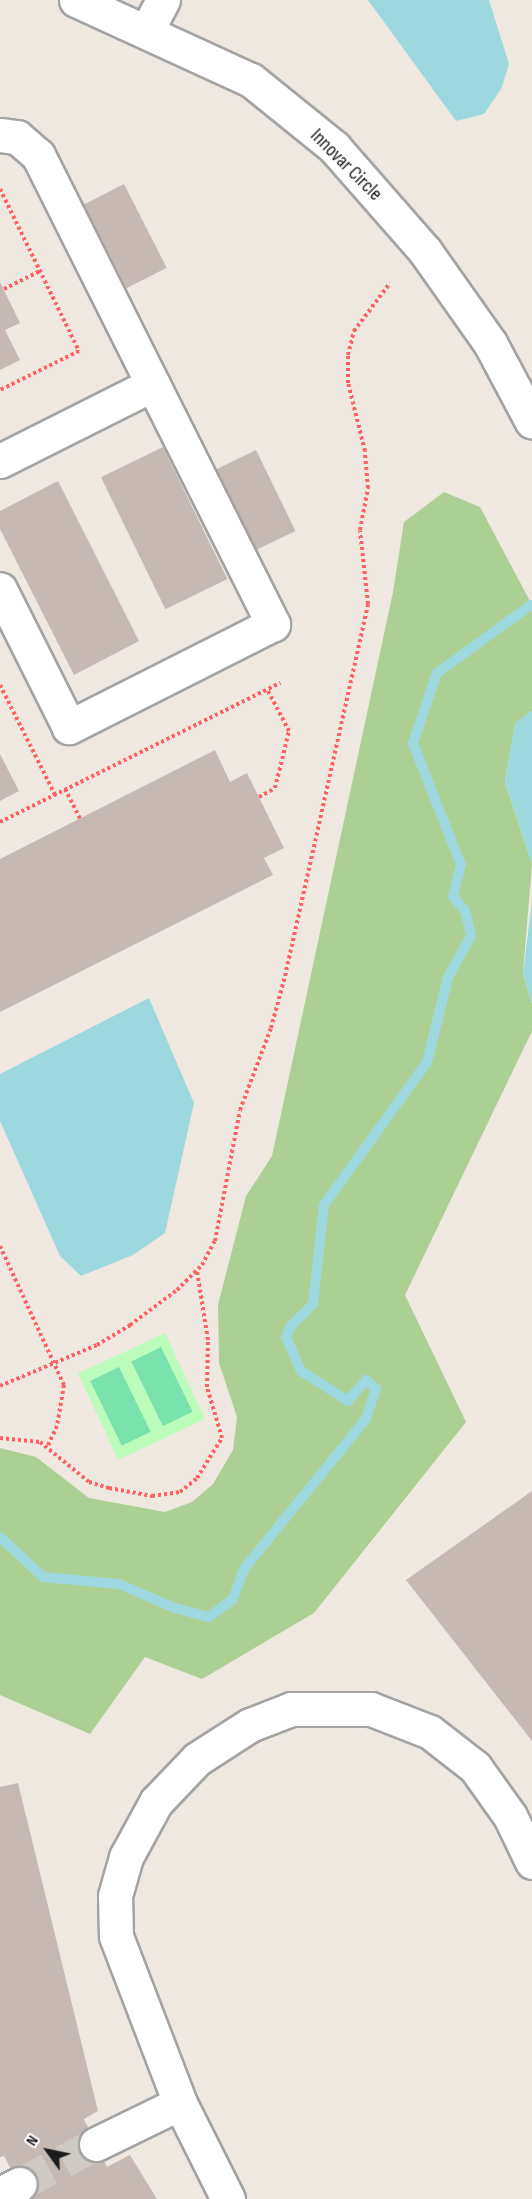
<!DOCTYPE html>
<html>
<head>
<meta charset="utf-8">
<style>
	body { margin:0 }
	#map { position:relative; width:532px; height:2199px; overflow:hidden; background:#eee8e1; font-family:"Sofia Sans Condensed",sans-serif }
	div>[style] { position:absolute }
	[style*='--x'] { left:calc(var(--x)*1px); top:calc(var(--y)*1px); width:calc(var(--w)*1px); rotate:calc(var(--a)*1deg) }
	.forest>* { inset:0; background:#acd093 }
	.park>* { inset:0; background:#bcfcba; transform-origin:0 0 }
	.pitch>* { inset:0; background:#7ae2ad; transform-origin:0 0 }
	.water>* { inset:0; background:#9ed8df }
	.stream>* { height:10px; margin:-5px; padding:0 5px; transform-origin:5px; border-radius:5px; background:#9ed8df }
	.building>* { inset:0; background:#c6b9b4; transform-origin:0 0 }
	.minor-tunnel>* { height:33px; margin-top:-16.5px; transform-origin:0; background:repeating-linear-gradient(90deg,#cec9c3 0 33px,transparent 0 49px) }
	.path>* { height:4px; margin-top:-2px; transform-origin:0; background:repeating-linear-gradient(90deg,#ff6163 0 3px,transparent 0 6px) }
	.roads { filter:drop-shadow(2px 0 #a3a3a3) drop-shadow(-2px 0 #a3a3a3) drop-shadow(0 2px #a3a3a3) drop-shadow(0 -2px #a3a3a3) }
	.minor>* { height:33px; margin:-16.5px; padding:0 16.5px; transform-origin:16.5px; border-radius:16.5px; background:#fff }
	span { translate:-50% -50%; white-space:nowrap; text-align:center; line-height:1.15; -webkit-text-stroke:6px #fff; paint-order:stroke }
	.street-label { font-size:20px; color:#1c1c1c }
	.north { position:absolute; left:18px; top:2121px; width:60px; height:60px; -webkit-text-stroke:4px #fff; paint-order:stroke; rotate:303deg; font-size:16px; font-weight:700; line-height:24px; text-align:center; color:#1c1c1c }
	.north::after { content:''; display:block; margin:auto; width:21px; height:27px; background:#1c1c1c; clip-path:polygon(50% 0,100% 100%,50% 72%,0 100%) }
</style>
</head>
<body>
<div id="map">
	<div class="forest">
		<i style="clip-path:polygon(444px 492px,480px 507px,532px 605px,532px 711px,515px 724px,505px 782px,532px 864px,523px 973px,532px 1004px,532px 1031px,405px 1295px,466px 1422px,314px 1613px,202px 1679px,145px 1657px,90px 1734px,0 1695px,0 1448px,36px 1457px,89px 1498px,165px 1512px,192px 1502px,213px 1484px,233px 1450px,237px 1417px,219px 1363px,218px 1305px,246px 1196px,272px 1156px,393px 592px,404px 522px)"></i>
	</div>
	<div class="park">
		<i style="left:165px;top:1333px;width:95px;height:96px;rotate:65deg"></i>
	</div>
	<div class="pitch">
		<i style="left:161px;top:1347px;width:72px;height:33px;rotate:64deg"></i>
		<i style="left:119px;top:1367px;width:72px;height:32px;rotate:64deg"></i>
	</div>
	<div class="water">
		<i style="clip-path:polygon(368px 0,489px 0,509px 64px,501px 89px,484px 114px,456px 121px)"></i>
		<i style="clip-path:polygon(532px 711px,532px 864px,505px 782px,515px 723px)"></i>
		<i style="clip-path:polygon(532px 902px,532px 1004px,523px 973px)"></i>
		<i style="clip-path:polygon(149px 998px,194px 1103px,165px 1233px,133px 1255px,81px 1276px,60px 1256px,0 1121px,0 1074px)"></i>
	</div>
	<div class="stream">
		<i style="--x:0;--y:1537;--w:59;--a:42.9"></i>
		<i style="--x:43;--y:1577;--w:76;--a:5.3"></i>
		<i style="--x:119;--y:1584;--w:61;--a:23.2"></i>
		<i style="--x:175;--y:1608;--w:35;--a:15"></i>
		<i style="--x:209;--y:1617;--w:30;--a:-37"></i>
		<i style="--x:233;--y:1599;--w:32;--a:-70"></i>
		<i style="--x:244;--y:1569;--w:193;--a:-50.9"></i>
		<i style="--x:366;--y:1419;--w:32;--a:-72"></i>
		<i style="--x:376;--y:1389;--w:13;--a:-138"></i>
		<i style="--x:366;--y:1380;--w:28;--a:131"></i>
		<i style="--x:348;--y:1401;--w:56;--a:-147.4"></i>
		<i style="--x:301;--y:1371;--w:36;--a:-114"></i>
		<i style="--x:286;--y:1338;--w:12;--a:-70"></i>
		<i style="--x:290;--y:1327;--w:33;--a:-45"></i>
		<i style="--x:313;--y:1304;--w:100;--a:-83.7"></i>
		<i style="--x:324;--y:1205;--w:176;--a:-54.2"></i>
		<i style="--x:427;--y:1062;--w:88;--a:-76.1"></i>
		<i style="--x:448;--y:977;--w:47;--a:-60.7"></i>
		<i style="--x:471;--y:936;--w:26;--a:-103"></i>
		<i style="--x:465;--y:911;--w:19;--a:-129"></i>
		<i style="--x:453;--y:896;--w:32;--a:-76"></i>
		<i style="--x:461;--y:865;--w:131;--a:-111.5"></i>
		<i style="--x:413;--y:743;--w:74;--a:-71.1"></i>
		<i style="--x:437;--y:673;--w:116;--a:-35.9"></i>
	</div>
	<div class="building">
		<i style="left:124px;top:184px;width:94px;height:45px;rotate:63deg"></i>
		<i style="clip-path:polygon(0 282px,20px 323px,5px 330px,20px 360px,0 370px)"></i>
		<i style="left:163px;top:447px;width:147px;height:69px;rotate:64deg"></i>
		<i style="left:256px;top:450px;width:90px;height:45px;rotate:64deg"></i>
		<i style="clip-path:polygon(58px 481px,139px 641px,74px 675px,0 529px,0 511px)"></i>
		<i style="clip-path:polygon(215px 750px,230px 782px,247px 773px,284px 848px,264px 858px,273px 875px,0 1012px,0 859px)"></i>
		<i style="clip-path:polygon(0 754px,19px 791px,0 801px)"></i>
		<i style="clip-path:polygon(532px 1491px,532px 1741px,406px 1580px)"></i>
		<i style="clip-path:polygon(18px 1783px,98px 2111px,84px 2119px,107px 2167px,130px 2155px,157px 2199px,27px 2199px,4px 2156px,0 2157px,0 1787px)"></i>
	</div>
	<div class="minor-tunnel">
		<i style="--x:20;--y:2184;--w:86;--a:-27.8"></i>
	</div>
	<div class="path">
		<i style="--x:0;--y:189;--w:180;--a:64"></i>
		<i style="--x:79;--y:351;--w:88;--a:153.7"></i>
		<i style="--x:4;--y:289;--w:40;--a:-26.6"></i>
		<i style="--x:0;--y:685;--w:123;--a:63.4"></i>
		<i style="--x:65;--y:789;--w:33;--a:63"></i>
		<i style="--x:259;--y:797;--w:18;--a:-29"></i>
		<i style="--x:275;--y:788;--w:59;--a:-76.2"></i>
		<i style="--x:289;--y:731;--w:47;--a:-117.6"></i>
		<i style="--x:0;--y:822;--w:313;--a:-26.4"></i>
		<i style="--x:0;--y:1246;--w:153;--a:65.3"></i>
		<i style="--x:64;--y:1385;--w:42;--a:99.7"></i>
		<i style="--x:57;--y:1426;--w:23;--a:115"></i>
		<i style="--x:0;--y:1386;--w:105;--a:-22.9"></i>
		<i style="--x:97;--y:1345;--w:39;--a:-31"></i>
		<i style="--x:130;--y:1325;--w:59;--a:-36.7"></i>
		<i style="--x:177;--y:1290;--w:35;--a:-45"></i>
		<i style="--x:202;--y:1265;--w:27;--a:-62"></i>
		<i style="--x:215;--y:1241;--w:133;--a:-79.2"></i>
		<i style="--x:240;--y:1110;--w:88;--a:-69.3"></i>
		<i style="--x:271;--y:1028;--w:54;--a:-74.9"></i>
		<i style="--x:285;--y:976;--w:381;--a:-77.4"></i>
		<i style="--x:368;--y:604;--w:74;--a:-96.2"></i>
		<i style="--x:360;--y:530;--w:43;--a:-79.2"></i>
		<i style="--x:368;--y:488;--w:37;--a:-95"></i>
		<i style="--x:365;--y:451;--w:70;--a:-104"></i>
		<i style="--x:348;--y:383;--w:28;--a:-90"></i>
		<i style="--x:348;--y:355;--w:25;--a:-76"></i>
		<i style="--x:354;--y:331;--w:60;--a:-53.1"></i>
		<i style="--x:0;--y:1438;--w:40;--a:5.7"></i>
		<i style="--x:40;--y:1442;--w:63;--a:39.2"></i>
		<i style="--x:89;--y:1482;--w:21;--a:17"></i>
		<i style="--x:109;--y:1488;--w:44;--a:10.5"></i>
		<i style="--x:152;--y:1496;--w:28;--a:-8"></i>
		<i style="--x:180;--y:1492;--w:22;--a:-39"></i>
		<i style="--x:197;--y:1478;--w:47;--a:-58"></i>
		<i style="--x:222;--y:1438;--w:53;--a:-106.4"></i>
		<i style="--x:207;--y:1387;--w:47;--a:-88.8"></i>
		<i style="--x:208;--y:1340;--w:70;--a:-99.1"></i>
	</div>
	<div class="roads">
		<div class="minor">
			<i style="--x:76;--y:0;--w:192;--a:24.6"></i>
			<i style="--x:251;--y:80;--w:107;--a:38.9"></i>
			<i style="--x:334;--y:147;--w:138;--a:48.8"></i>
			<i style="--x:425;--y:251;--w:113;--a:54.8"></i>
			<i style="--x:490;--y:343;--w:89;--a:62"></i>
			<i style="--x:147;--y:30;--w:34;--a:-62"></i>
			<i style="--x:0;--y:135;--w:17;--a:7"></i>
			<i style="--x:17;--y:137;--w:28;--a:41"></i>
			<i style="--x:38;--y:155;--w:525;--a:63.39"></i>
			<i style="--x:273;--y:624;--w:229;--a:153.2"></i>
			<i style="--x:69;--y:727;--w:154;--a:-116.6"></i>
			<i style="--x:0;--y:461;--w:171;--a:-26.7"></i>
			<i style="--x:96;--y:2144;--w:93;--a:-26"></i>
			<i style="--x:0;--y:2194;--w:22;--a:-27"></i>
			<i style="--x:228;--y:2199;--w:107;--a:-116.6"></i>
			<i style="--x:180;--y:2103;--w:179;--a:-111"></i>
			<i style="--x:116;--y:1936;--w:40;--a:-91.4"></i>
			<i style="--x:115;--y:1896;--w:41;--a:-74.2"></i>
			<i style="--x:126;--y:1857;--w:63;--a:-61.4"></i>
			<i style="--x:156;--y:1802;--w:59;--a:-46.4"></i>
			<i style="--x:197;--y:1759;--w:63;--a:-32.7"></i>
			<i style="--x:250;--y:1725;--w:44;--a:-21.3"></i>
			<i style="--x:291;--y:1709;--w:80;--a:0"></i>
			<i style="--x:371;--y:1709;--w:63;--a:21.3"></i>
			<i style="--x:430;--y:1732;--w:57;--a:37.9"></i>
			<i style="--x:475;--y:1767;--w:60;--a:54.5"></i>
			<i style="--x:510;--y:1816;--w:51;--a:64.4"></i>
		</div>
	</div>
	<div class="street-label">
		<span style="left:346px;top:165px;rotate:45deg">Innovar Circle</span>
	</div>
	<div class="north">N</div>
</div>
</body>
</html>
